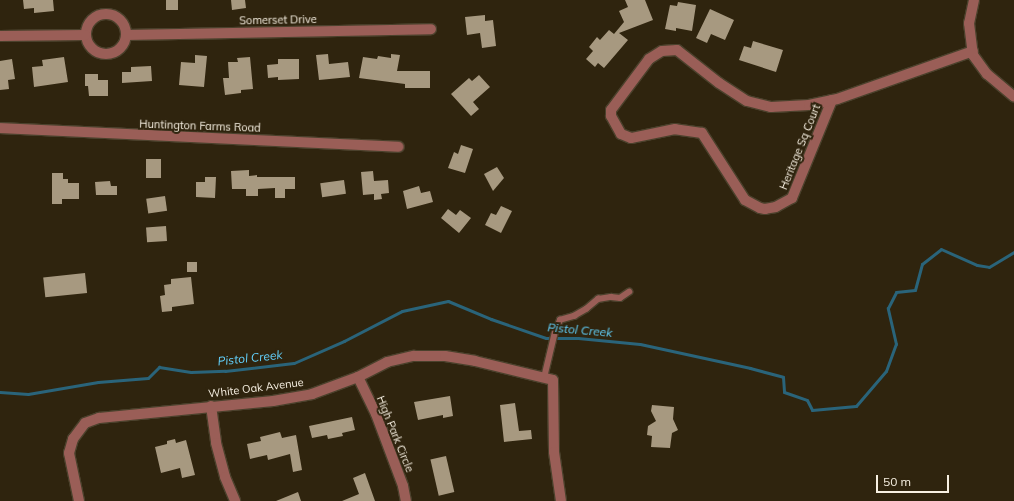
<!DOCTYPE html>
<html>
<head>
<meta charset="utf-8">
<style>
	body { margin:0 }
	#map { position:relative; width:1014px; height:501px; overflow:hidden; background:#2f240e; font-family:Mulish,sans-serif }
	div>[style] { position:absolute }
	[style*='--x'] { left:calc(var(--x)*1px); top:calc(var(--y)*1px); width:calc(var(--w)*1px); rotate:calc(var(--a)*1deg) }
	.stream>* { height:3px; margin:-1.5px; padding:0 1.5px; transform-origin:1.5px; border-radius:1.5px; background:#2a647a }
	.building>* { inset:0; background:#a79980; transform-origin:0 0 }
	.roads { filter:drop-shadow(1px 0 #4b412c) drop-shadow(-1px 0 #4b412c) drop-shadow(0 1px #4b412c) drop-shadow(0 -1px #4b412c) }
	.service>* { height:5.5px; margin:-2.75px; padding:0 2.75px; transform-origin:2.75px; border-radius:2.75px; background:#9a5e57 }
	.minor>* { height:10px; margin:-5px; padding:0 5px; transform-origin:5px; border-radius:5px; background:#9a5e57 }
	.minor>.ring { margin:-5px; padding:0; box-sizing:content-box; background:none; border:10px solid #9a5e57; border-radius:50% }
	span { translate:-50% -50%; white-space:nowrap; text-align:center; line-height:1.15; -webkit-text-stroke:4px #2f240e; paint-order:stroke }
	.street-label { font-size:11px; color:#f7f0e2 }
	.water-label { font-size:12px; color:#62d0fb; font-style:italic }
	.scale { position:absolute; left:876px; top:475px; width:73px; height:18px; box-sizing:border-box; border:2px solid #f7f0e2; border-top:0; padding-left:5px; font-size:12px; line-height:14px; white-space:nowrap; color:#f7f0e2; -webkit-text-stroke:3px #2f240e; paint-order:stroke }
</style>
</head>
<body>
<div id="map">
	<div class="stream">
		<i style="--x:0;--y:392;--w:28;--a:4"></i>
		<i style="--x:28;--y:394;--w:71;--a:-9.7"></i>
		<i style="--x:98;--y:382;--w:50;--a:-4.6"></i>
		<i style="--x:148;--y:378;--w:16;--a:-45"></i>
		<i style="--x:159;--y:367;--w:32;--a:9"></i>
		<i style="--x:191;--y:372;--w:34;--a:-2"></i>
		<i style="--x:225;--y:371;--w:69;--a:-6.6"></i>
		<i style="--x:294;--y:363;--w:55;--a:-23.7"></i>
		<i style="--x:344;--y:341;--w:65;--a:-27.3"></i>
		<i style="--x:402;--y:311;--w:47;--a:-12.3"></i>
		<i style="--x:448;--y:301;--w:47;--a:22.7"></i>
		<i style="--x:491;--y:319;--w:58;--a:19.1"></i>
		<i style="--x:546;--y:338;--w:32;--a:0"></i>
		<i style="--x:578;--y:338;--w:62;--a:5.5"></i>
		<i style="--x:640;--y:344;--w:113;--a:12.3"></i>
		<i style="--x:750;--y:368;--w:34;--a:15"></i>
		<i style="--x:783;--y:377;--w:15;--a:86"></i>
		<i style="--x:784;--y:392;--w:24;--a:19"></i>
		<i style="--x:807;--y:400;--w:11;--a:63"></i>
		<i style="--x:812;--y:410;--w:44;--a:-5.2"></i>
		<i style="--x:856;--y:406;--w:46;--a:-49.4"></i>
		<i style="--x:886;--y:371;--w:29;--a:-70"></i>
		<i style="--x:896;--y:344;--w:37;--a:-103"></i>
		<i style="--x:888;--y:308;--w:18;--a:-63"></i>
		<i style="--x:896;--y:292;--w:19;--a:-6"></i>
		<i style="--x:915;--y:290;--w:27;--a:-75"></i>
		<i style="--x:922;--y:264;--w:24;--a:-38"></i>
		<i style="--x:941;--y:249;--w:39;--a:24"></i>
		<i style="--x:977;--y:265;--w:12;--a:9"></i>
		<i style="--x:989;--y:267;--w:29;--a:-31"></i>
	</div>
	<div class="building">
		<i style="clip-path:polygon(23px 0,53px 0,54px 11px,34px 13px,34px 8px,24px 9px)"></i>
		<i style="left:166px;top:0;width:12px;height:10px"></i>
		<i style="clip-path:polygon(231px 0,245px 0,246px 8px,232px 10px)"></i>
		<i style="clip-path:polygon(625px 0,645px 0,653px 20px,619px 33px,628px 40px,604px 68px,598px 63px,595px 67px,586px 59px,593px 51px,589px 47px,597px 37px,600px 40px,609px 30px,614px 34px,624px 22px,619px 11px,628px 7px)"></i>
		<i style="clip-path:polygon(678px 2px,696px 5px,692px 31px,676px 28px,676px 31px,665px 29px,670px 5px,677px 6px)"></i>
		<i style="clip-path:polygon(710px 9px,734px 20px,725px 40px,711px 34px,707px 43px,696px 38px)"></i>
		<i style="clip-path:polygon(485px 15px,485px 21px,493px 20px,496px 46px,482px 48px,480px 33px,467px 35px,465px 17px)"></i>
		<i style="clip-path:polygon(753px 41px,783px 50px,776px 72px,739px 60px,744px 46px,751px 48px)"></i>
		<i style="clip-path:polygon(328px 54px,329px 64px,348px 62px,350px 77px,319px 80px,316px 55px)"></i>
		<i style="clip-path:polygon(391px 54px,400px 55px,397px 71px,430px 71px,430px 88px,405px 88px,405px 84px,359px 78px,363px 57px,377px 59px,378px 56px,391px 58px)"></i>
		<i style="clip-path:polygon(195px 55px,207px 56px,204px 87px,179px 85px,181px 62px,195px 63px)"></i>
		<i style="clip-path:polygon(64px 57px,68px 82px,34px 87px,32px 67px,43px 66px,42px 60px)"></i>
		<i style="clip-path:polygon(250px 57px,253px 89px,241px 90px,241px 93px,225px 95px,223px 78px,229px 78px,228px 62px,238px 62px,237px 58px)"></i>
		<i style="clip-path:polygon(12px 59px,15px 79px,8px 80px,9px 89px,0 90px,0 61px)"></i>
		<i style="clip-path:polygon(278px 59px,299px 59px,299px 79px,278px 80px,278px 77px,268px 78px,267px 65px,278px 64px)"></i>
		<i style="clip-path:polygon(151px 66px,152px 81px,122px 83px,122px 72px,131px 72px,131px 67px)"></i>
		<i style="clip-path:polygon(85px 74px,98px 74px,98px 80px,108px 80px,108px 96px,89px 96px,88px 86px,85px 86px)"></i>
		<i style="clip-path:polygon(479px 75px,490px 87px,473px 102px,479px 109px,471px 116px,451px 94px,469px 78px,472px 81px)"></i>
		<i style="clip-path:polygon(461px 145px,473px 149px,465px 173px,448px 168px,454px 152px,458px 154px)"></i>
		<i style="left:146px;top:159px;width:15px;height:19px"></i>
		<i style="clip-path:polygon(497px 167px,504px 178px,493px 191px,484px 174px)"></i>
		<i style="clip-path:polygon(249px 170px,249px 176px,257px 175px,257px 177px,295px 177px,295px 189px,285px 189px,285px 198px,275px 198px,275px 188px,258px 189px,258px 196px,246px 196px,246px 189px,232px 189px,231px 171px)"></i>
		<i style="clip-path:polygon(373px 171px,374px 181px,388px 180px,389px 193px,381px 194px,382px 199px,374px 200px,374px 194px,363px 195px,361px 172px)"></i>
		<i style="clip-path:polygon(52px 173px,63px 173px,63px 179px,68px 179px,68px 183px,79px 183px,79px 199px,62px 199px,62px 204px,52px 204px)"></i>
		<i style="clip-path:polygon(205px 177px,216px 177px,215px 198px,196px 197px,196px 182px,205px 182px)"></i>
		<i style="left:344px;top:180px;width:14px;height:24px;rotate:82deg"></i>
		<i style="clip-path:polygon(110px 181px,111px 186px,117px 186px,117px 195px,96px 195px,95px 182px)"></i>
		<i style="clip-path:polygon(419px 186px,421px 193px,430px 191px,433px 202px,407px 209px,403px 191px)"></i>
		<i style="left:165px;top:196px;width:15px;height:19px;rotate:82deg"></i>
		<i style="clip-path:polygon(501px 206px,512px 211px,501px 233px,485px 225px,491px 213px,496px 215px)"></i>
		<i style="clip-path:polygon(448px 209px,456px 215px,460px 210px,471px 218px,459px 233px,441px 218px)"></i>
		<i style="left:166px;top:226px;width:15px;height:20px;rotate:86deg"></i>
		<i style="left:197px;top:262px;width:10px;height:10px;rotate:90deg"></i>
		<i style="left:85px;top:273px;width:20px;height:42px;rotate:84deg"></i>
		<i style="clip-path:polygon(191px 277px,194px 304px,172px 307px,172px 311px,162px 312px,160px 296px,165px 295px,164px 285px,171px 284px,171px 279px)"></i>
		<i style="clip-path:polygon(450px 396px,453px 416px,443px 418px,443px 415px,418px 420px,414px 402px)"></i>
		<i style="clip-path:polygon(515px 403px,519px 431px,531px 430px,532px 439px,504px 442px,500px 405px)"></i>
		<i style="clip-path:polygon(652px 405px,674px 407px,673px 419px,678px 430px,672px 433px,670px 448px,651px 447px,652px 436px,647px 435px,648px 426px,656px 421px,651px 411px)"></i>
		<i style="clip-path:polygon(352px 417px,355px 430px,342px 433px,343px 436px,328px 439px,327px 435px,312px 438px,309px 426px)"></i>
		<i style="clip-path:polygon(280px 432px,282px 438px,296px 435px,302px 470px,293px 472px,290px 454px,268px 460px,267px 455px,250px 459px,247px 444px,261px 441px,260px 437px)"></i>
		<i style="clip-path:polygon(175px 439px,176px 443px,186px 440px,195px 475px,182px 478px,180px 468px,161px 473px,155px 447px,167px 444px,167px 441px)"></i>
		<i style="left:446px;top:456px;width:37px;height:16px;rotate:77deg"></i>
		<i style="clip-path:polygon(365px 473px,375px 501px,342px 501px,359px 494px,353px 478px)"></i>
		<i style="clip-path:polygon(298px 492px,301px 501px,276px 501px)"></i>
	</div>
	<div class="roads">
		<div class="service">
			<i style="--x:544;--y:378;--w:47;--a:-76.6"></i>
			<i style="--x:555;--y:332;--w:13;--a:-67"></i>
			<i style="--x:560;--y:320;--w:15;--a:-16"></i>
			<i style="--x:574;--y:316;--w:14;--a:-30"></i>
			<i style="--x:586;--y:309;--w:16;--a:-40"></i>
			<i style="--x:598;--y:299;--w:13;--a:-9"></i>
			<i style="--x:611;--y:297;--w:9;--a:6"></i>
			<i style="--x:620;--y:298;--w:11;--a:-34"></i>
		</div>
		<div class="minor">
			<i style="--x:974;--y:0;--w:24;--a:102"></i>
			<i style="--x:969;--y:23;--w:32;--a:83"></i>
			<i style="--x:973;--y:55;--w:24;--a:54"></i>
			<i style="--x:987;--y:74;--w:35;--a:40"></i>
			<i class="ring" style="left:86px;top:14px;width:30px;height:30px"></i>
			<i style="--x:126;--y:35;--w:305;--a:-1.1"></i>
			<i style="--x:0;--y:36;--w:85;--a:-0.7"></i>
			<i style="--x:832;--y:100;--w:106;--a:112.2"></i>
			<i style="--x:792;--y:198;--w:18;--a:151"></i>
			<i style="--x:776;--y:207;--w:11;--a:170"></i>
			<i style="--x:765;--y:209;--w:5;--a:-169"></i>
			<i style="--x:760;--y:208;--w:17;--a:-152"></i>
			<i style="--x:745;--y:200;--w:80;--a:-122.7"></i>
			<i style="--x:702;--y:133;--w:27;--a:-172"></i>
			<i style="--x:675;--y:129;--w:45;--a:168.4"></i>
			<i style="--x:631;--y:138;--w:11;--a:-158"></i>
			<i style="--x:621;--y:134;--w:21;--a:-119"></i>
			<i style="--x:611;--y:116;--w:6;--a:-90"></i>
			<i style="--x:611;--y:110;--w:64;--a:-53.3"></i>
			<i style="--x:649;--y:59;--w:15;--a:-32"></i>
			<i style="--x:662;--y:51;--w:15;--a:-4"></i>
			<i style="--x:677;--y:50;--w:53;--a:38.2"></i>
			<i style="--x:719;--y:83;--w:33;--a:33"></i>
			<i style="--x:747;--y:101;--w:25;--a:14"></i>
			<i style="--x:771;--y:107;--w:38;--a:-3"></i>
			<i style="--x:809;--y:105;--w:24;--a:-12"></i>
			<i style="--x:832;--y:100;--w:5;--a:-11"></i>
			<i style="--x:837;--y:99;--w:144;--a:-19.4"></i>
			<i style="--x:0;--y:128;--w:399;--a:2.7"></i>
			<i style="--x:358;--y:377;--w:41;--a:64.1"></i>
			<i style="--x:376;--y:414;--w:77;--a:69.4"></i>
			<i style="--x:403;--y:486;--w:15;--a:79"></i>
			<i style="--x:211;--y:406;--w:37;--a:82"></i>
			<i style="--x:216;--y:443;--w:35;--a:75"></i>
			<i style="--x:225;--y:477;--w:26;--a:67"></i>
			<i style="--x:79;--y:501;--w:49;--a:-101.8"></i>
			<i style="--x:69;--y:453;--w:15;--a:-74"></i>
			<i style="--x:73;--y:439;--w:20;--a:-53"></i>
			<i style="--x:85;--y:423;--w:15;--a:-20"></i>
			<i style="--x:99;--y:418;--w:175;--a:-5.6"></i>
			<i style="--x:273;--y:401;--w:40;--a:-10"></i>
			<i style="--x:312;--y:394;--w:49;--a:-20.3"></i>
			<i style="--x:358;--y:377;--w:33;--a:-27"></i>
			<i style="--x:387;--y:362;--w:28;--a:-13"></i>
			<i style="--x:414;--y:356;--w:31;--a:0"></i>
			<i style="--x:445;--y:356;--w:30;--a:9"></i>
			<i style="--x:475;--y:361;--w:80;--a:13.7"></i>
			<i style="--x:553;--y:380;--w:72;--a:89.2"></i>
			<i style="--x:554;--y:452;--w:49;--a:81.9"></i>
		</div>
	</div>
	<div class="street-label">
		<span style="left:278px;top:20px;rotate:-1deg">Somerset Drive</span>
		<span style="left:200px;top:126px;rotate:2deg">Huntington Farms Road</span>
		<span style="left:800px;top:147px;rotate:-68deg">Heritage Sq Court</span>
		<span style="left:256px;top:388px;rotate:-7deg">White Oak Avenue</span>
		<span style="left:395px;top:434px;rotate:68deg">High Park Circle</span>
	</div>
	<div class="water-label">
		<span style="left:580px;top:330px;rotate:5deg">Pistol Creek</span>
		<span style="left:250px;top:358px;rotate:-6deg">Pistol Creek</span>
	</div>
	<div class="scale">50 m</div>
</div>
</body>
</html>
